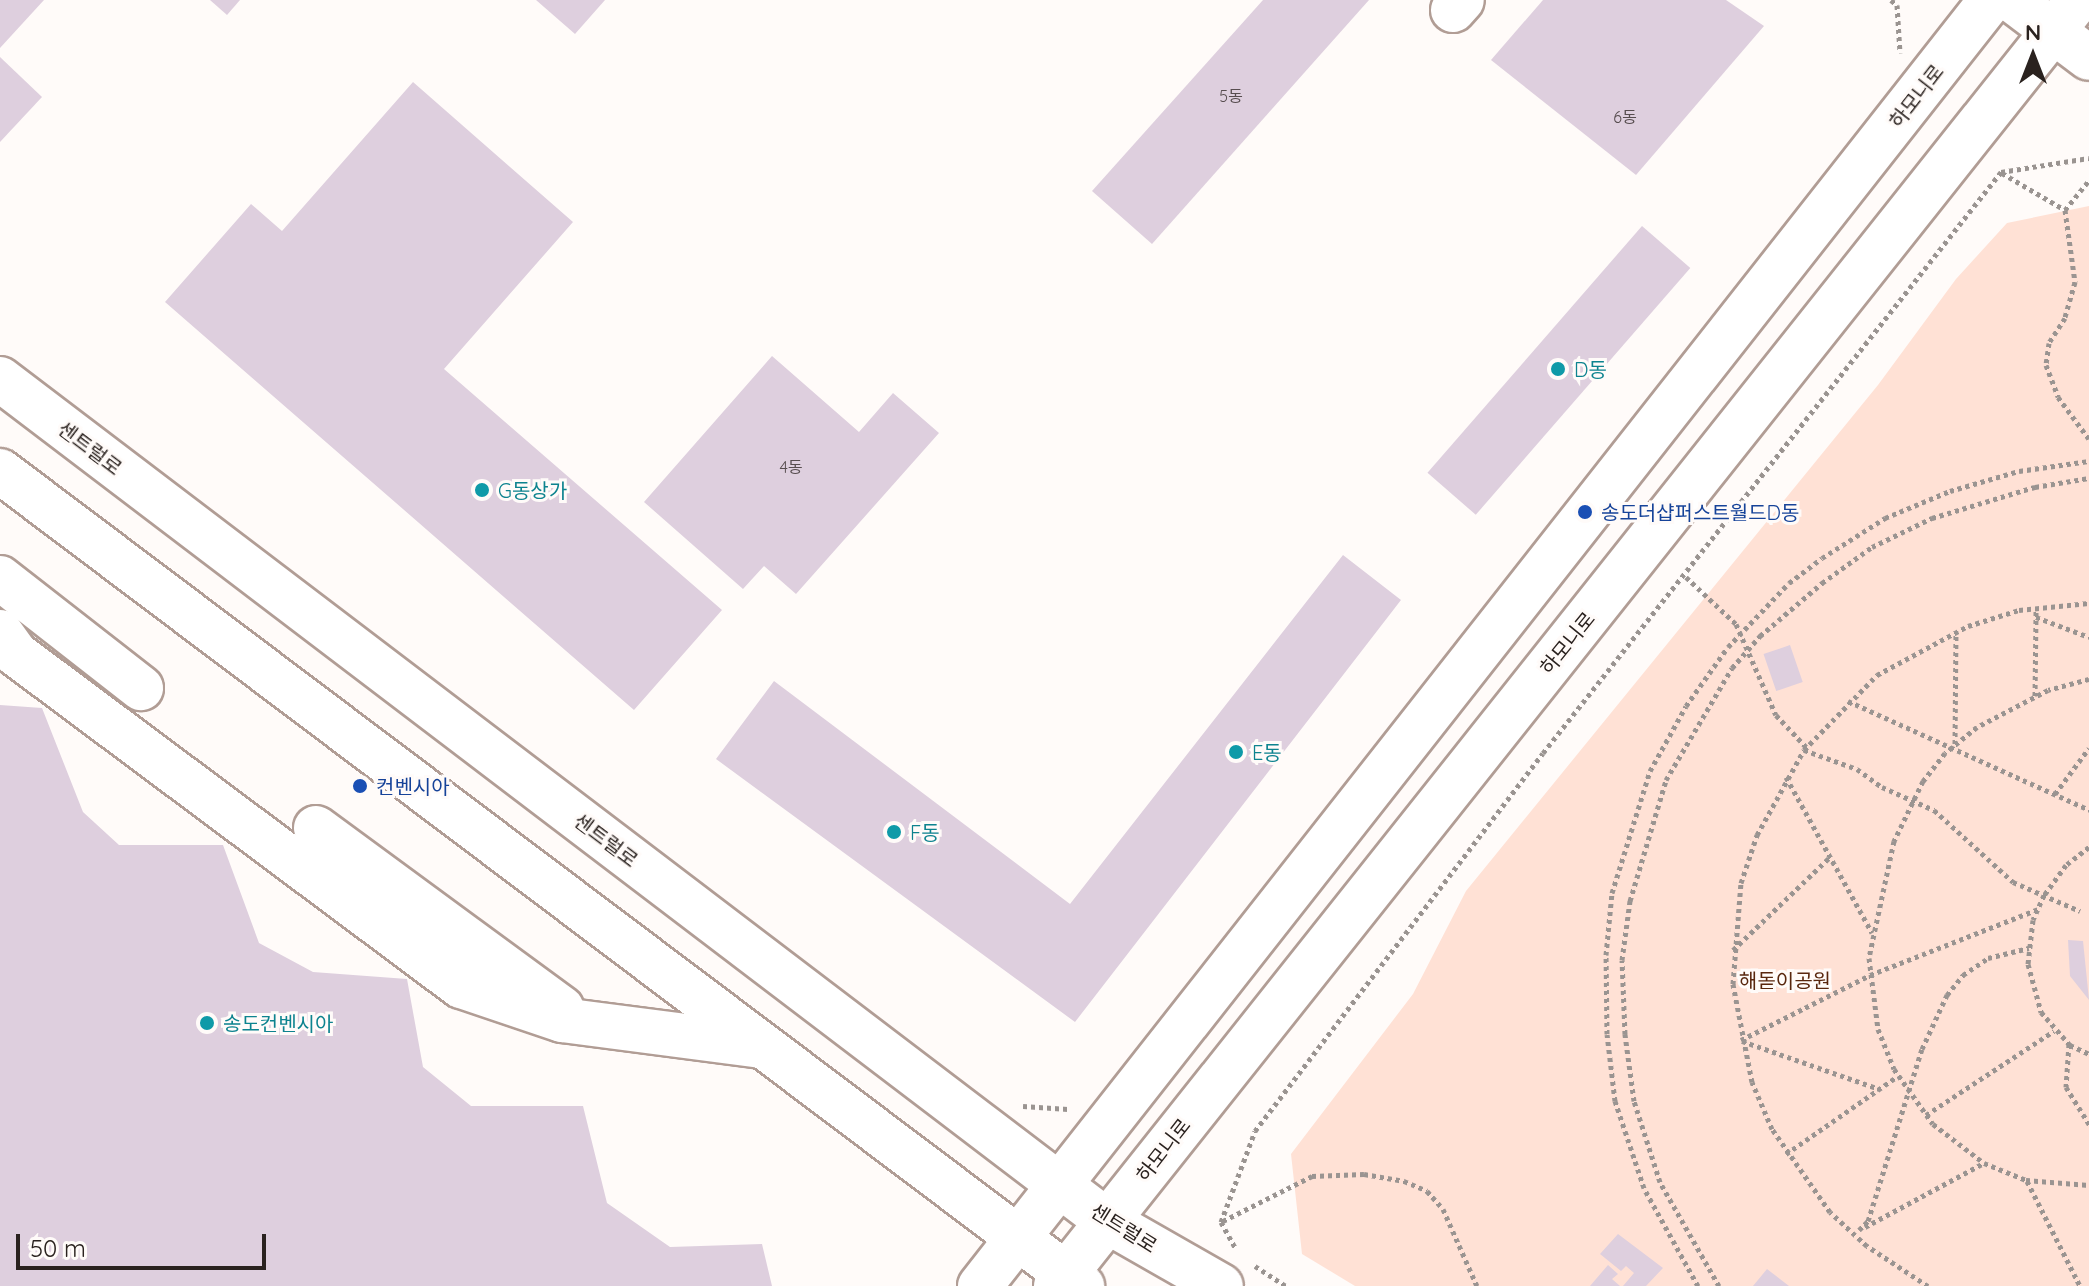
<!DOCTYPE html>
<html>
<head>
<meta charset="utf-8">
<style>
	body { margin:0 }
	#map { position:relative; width:2089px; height:1286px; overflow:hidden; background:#fffbf9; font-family:Quicksand,"Noto Sans KR",sans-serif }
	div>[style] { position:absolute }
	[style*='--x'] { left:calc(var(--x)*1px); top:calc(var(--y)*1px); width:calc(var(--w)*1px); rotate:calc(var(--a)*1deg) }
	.green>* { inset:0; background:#ffe1d5 }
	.building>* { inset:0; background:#decfde; transform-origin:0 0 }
	.path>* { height:5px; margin-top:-2.5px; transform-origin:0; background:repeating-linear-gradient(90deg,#9a9491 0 4px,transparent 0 8px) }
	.roads { filter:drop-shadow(2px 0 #b19d95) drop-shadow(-2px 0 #b19d95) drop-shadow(0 2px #b19d95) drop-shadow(0 -2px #b19d95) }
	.minor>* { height:44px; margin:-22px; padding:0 22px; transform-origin:22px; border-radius:22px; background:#fff }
	.major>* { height:44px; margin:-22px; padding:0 22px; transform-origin:22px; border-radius:22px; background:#fff }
	.dots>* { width:22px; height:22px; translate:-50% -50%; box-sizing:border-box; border:4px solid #fffbf9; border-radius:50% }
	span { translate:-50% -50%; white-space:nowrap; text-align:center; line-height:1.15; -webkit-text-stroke:6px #fffbf9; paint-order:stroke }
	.number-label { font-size:16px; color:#574d4f }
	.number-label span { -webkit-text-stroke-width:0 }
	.street-label { font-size:20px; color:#2a221f }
	.culture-label { font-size:20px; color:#0d838f }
	.left { translate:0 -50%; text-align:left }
	.transit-label { font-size:20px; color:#164399 }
	.park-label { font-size:20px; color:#59270e }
	.north { position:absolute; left:1993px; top:16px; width:80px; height:80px; -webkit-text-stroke:6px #fffbf9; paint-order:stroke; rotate:0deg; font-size:22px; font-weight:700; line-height:32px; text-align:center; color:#2a221f }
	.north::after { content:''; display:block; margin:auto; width:28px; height:36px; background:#2a221f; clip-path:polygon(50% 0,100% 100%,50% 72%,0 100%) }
	.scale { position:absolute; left:16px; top:1234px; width:250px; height:36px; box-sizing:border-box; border:4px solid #2a221f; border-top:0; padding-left:10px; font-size:24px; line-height:28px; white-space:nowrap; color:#2a221f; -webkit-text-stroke:6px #fffbf9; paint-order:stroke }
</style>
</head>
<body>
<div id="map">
	<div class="green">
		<i style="clip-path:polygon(2089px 206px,2089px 1286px,1355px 1286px,1302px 1254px,1291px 1154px,1413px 994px,1466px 891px,1878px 385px,1956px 279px,2007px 223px)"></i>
	</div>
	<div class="building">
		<i style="clip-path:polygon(0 0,44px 0,0 48px)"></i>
		<i style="clip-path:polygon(210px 0,240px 0,227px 15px)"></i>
		<i style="clip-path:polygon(536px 0,605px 0,575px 34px)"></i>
		<i style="clip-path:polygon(1263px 0,1369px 0,1152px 244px,1092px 191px)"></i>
		<i style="clip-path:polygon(1543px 0,1726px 0,1764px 26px,1636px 175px,1491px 60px)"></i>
		<i style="clip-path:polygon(0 57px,42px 97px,0 142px)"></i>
		<i style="clip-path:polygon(413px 82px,573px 222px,444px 369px,722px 610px,634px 710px,165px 302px,251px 204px,282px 231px)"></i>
		<i style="left:1642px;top:226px;width:64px;height:327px;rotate:41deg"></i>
		<i style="clip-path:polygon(772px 356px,859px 432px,893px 393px,939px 433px,796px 594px,764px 566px,743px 589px,644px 502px)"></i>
		<i style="clip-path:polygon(1343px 555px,1401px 600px,1075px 1022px,716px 759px,774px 681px,1070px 904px)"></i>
		<i style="left:1790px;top:645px;width:39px;height:28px;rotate:71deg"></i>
		<i style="clip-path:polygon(0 705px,42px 708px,83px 812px,119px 845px,223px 845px,259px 943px,313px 972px,407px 979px,423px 1067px,471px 1106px,583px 1106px,607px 1203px,670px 1247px,762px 1244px,772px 1286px,0 1286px)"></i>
		<i style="clip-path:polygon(2068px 940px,2083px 941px,2089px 1000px,2070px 976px)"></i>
		<i style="clip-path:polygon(1618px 1234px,1663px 1268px,1646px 1286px,1623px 1286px,1634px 1273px,1626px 1266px,1621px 1271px,1600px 1254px)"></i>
		<i style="clip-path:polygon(1608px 1265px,1618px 1274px,1612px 1279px,1620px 1286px,1590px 1286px)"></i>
		<i style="clip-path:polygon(1767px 1269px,1789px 1286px,1753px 1286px)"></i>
	</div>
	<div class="path">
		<i style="--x:1891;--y:0;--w:8;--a:40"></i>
		<i style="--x:1897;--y:5;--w:48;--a:86.4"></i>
		<i style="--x:2002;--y:173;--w:73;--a:30.4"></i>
		<i style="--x:2065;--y:210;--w:73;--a:82.1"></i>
		<i style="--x:2075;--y:282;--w:37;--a:106"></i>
		<i style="--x:2065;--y:318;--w:30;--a:123"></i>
		<i style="--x:2049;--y:343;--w:22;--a:98"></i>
		<i style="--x:2046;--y:365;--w:34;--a:69"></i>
		<i style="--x:2058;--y:397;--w:52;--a:53.6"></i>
		<i style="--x:2065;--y:210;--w:38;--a:-51"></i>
		<i style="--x:1686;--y:577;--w:69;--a:43.2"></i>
		<i style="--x:1736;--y:624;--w:99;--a:66.3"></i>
		<i style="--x:1776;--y:715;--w:44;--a:46.8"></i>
		<i style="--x:2036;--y:617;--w:57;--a:20.7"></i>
		<i style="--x:2089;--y:679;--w:42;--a:165"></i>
		<i style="--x:2048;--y:690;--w:80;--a:152.5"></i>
		<i style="--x:1977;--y:727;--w:41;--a:140.9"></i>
		<i style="--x:1945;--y:753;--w:36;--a:128"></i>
		<i style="--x:1923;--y:781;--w:67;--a:115.8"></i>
		<i style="--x:1894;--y:841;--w:120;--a:102.1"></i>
		<i style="--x:1869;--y:958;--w:72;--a:82.8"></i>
		<i style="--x:1878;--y:1029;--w:43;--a:68.2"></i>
		<i style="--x:1894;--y:1069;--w:67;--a:54.7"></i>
		<i style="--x:1933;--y:1124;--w:64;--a:37.4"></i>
		<i style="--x:1984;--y:1163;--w:45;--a:22"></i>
		<i style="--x:2026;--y:1180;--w:63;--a:4.5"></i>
		<i style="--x:2035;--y:696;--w:88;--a:-89.3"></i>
		<i style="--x:1848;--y:701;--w:265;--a:24.3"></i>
		<i style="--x:1955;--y:744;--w:113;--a:-89.5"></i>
		<i style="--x:1804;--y:750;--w:56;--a:19.7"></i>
		<i style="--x:1857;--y:769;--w:31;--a:36"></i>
		<i style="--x:1882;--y:787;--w:57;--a:23.9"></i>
		<i style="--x:1934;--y:810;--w:107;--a:42.3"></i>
		<i style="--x:2013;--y:882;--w:73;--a:23.4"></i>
		<i style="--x:1786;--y:777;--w:178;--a:61.1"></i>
		<i style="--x:2055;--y:794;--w:57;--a:-53.5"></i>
		<i style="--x:2089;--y:847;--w:29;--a:142"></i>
		<i style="--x:2066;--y:865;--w:37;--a:126"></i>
		<i style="--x:2044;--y:895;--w:27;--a:114"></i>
		<i style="--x:2033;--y:920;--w:44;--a:96.5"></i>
		<i style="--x:2028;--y:964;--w:50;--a:74.8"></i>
		<i style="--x:2041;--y:1012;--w:44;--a:48.7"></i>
		<i style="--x:2070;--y:1045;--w:21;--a:25"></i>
		<i style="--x:1733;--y:950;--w:134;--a:-43.8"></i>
		<i style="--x:1741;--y:1040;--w:144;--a:-26.7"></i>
		<i style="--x:1870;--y:975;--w:180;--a:-21.4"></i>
		<i style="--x:1742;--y:1041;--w:146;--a:19.2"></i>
		<i style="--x:2069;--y:1044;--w:43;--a:94"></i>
		<i style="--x:2066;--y:1087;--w:44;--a:58.1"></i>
		<i style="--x:1023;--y:1106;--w:45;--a:3.8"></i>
		<i style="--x:1926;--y:1115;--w:153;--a:-33.3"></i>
		<i style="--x:1786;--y:1154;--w:136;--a:-34.9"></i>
		<i style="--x:2027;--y:1181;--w:118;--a:63.2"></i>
		<i style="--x:1223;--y:1221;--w:100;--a:-26.8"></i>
		<i style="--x:1312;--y:1176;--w:52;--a:-2.2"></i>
		<i style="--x:1364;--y:1174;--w:41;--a:9.9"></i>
		<i style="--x:1404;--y:1181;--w:25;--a:23"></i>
		<i style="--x:1427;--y:1191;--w:24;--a:48"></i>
		<i style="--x:1443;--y:1209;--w:84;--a:66.2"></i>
		<i style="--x:1221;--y:1222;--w:97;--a:-69.5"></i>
		<i style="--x:1255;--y:1131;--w:475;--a:-52.7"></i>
		<i style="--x:1543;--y:753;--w:740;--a:-51.75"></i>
		<i style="--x:2001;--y:172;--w:89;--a:-9"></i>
		<i style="--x:1221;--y:1222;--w:31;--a:61"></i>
		<i style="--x:1865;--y:1227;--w:135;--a:-28.3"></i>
		<i style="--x:1859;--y:1230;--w:13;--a:-45"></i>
		<i style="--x:1868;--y:1221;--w:180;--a:-72.6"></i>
		<i style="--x:1922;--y:1049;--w:60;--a:-65.2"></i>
		<i style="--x:1947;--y:995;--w:26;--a:-51"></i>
		<i style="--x:1963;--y:975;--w:30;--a:-34"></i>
		<i style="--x:1988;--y:958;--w:42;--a:-13.7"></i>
		<i style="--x:1255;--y:1266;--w:37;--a:33"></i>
		<i style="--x:1698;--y:1286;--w:112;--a:-118.9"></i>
		<i style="--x:1644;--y:1188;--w:92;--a:-108.4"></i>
		<i style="--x:1615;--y:1101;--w:67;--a:-96.8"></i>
		<i style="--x:1607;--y:1034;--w:79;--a:-90.7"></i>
		<i style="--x:1606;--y:955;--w:62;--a:-84.5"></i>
		<i style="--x:1612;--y:893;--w:128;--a:-72.7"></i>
		<i style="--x:1650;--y:771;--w:74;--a:-61"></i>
		<i style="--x:1686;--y:706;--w:72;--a:-54.6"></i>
		<i style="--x:1728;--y:647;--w:88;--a:-46.4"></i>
		<i style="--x:1789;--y:583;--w:41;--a:-37.1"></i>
		<i style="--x:1822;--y:558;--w:75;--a:-32.4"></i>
		<i style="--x:1885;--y:518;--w:70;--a:-22.6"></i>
		<i style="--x:1950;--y:491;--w:72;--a:-16.2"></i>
		<i style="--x:2019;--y:471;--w:71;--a:-8.1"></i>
		<i style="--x:1719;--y:1286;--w:120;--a:-119.6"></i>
		<i style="--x:1660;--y:1182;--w:85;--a:-107.8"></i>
		<i style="--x:1634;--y:1101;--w:68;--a:-97.7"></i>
		<i style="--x:1625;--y:1034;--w:74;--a:-92.3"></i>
		<i style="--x:1622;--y:960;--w:60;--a:-82.3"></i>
		<i style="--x:1630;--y:901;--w:126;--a:-73.4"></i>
		<i style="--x:1666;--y:780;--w:130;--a:-59.5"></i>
		<i style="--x:1732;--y:668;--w:43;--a:-48.8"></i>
		<i style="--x:1760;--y:636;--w:82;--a:-40.5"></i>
		<i style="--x:1822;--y:583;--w:62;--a:-35.8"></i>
		<i style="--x:1872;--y:547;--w:67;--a:-25.8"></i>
		<i style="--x:1932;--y:518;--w:108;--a:-16.8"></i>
		<i style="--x:2035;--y:487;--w:55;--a:-9.5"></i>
		<i style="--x:1928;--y:1286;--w:73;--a:-146.7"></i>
		<i style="--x:1867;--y:1246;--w:50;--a:-137.4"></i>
		<i style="--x:1830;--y:1212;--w:101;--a:-124.9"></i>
		<i style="--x:1772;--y:1129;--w:51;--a:-113.1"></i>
		<i style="--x:1752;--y:1082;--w:100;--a:-101"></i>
		<i style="--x:1733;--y:984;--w:101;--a:-85.5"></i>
		<i style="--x:1741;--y:883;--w:51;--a:-71.6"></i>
		<i style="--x:1757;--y:835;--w:97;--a:-61.1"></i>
		<i style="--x:1804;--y:750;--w:105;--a:-45.8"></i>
		<i style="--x:1877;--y:675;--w:103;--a:-28.3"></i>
		<i style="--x:1968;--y:626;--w:53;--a:-17.4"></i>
		<i style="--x:2019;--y:610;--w:70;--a:-5.7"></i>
	</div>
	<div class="roads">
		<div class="minor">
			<i style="--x:2012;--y:0;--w:96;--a:37"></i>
			<i style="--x:1453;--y:10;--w:13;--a:-48"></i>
			<i style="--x:0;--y:578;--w:179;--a:38"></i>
			<i style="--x:0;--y:632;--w:27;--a:54"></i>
			<i style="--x:16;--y:654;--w:555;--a:36.73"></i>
			<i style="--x:461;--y:986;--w:107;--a:18.6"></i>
			<i style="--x:562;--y:1020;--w:201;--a:7.4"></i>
			<i style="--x:316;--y:828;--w:305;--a:36.3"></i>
			<i style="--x:980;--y:1286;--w:1636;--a:-51.83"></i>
			<i style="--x:1056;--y:1286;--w:1643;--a:-51.53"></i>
		</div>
		<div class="major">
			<i style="--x:0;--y:379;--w:1391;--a:37.26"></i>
			<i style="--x:1107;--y:1221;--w:131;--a:29.7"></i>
			<i style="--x:0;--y:471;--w:1355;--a:36.99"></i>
		</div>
	</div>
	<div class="dots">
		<i style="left:1558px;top:369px;background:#0f9aa8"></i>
		<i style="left:482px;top:490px;background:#0f9aa8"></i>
		<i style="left:1585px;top:512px;background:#1a4fb4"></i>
		<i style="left:1236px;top:752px;background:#0f9aa8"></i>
		<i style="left:360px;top:786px;background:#1a4fb4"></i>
		<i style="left:894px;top:832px;background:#0f9aa8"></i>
		<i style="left:207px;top:1023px;background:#0f9aa8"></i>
	</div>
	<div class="number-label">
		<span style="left:1231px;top:96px">5동</span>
		<span style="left:1625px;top:117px">6동</span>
		<span style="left:791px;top:467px">4동</span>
	</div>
	<div class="street-label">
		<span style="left:1916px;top:96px;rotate:-52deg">하모니로</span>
		<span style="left:90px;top:448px;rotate:37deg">센트럴로</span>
		<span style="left:1567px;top:643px;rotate:-51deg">하모니로</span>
		<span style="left:606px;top:840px;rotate:37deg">센트럴로</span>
		<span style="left:1163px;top:1150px;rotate:-52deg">하모니로</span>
		<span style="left:1124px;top:1228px;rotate:32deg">센트럴로</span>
	</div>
	<div class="culture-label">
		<span class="left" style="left:1574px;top:369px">D동</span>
		<span class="left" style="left:498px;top:490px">G동상가</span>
		<span class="left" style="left:1252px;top:752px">E동</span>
		<span class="left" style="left:910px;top:832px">F동</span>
		<span class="left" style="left:223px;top:1023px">송도컨벤시아</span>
	</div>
	<div class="transit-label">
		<span class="left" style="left:1601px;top:512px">송도더샵퍼스트월드D동</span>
		<span class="left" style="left:376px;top:786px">컨벤시아</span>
	</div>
	<div class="park-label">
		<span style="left:1785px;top:980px">해돋이공원</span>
	</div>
	<div class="north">N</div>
	<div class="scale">50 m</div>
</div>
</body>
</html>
